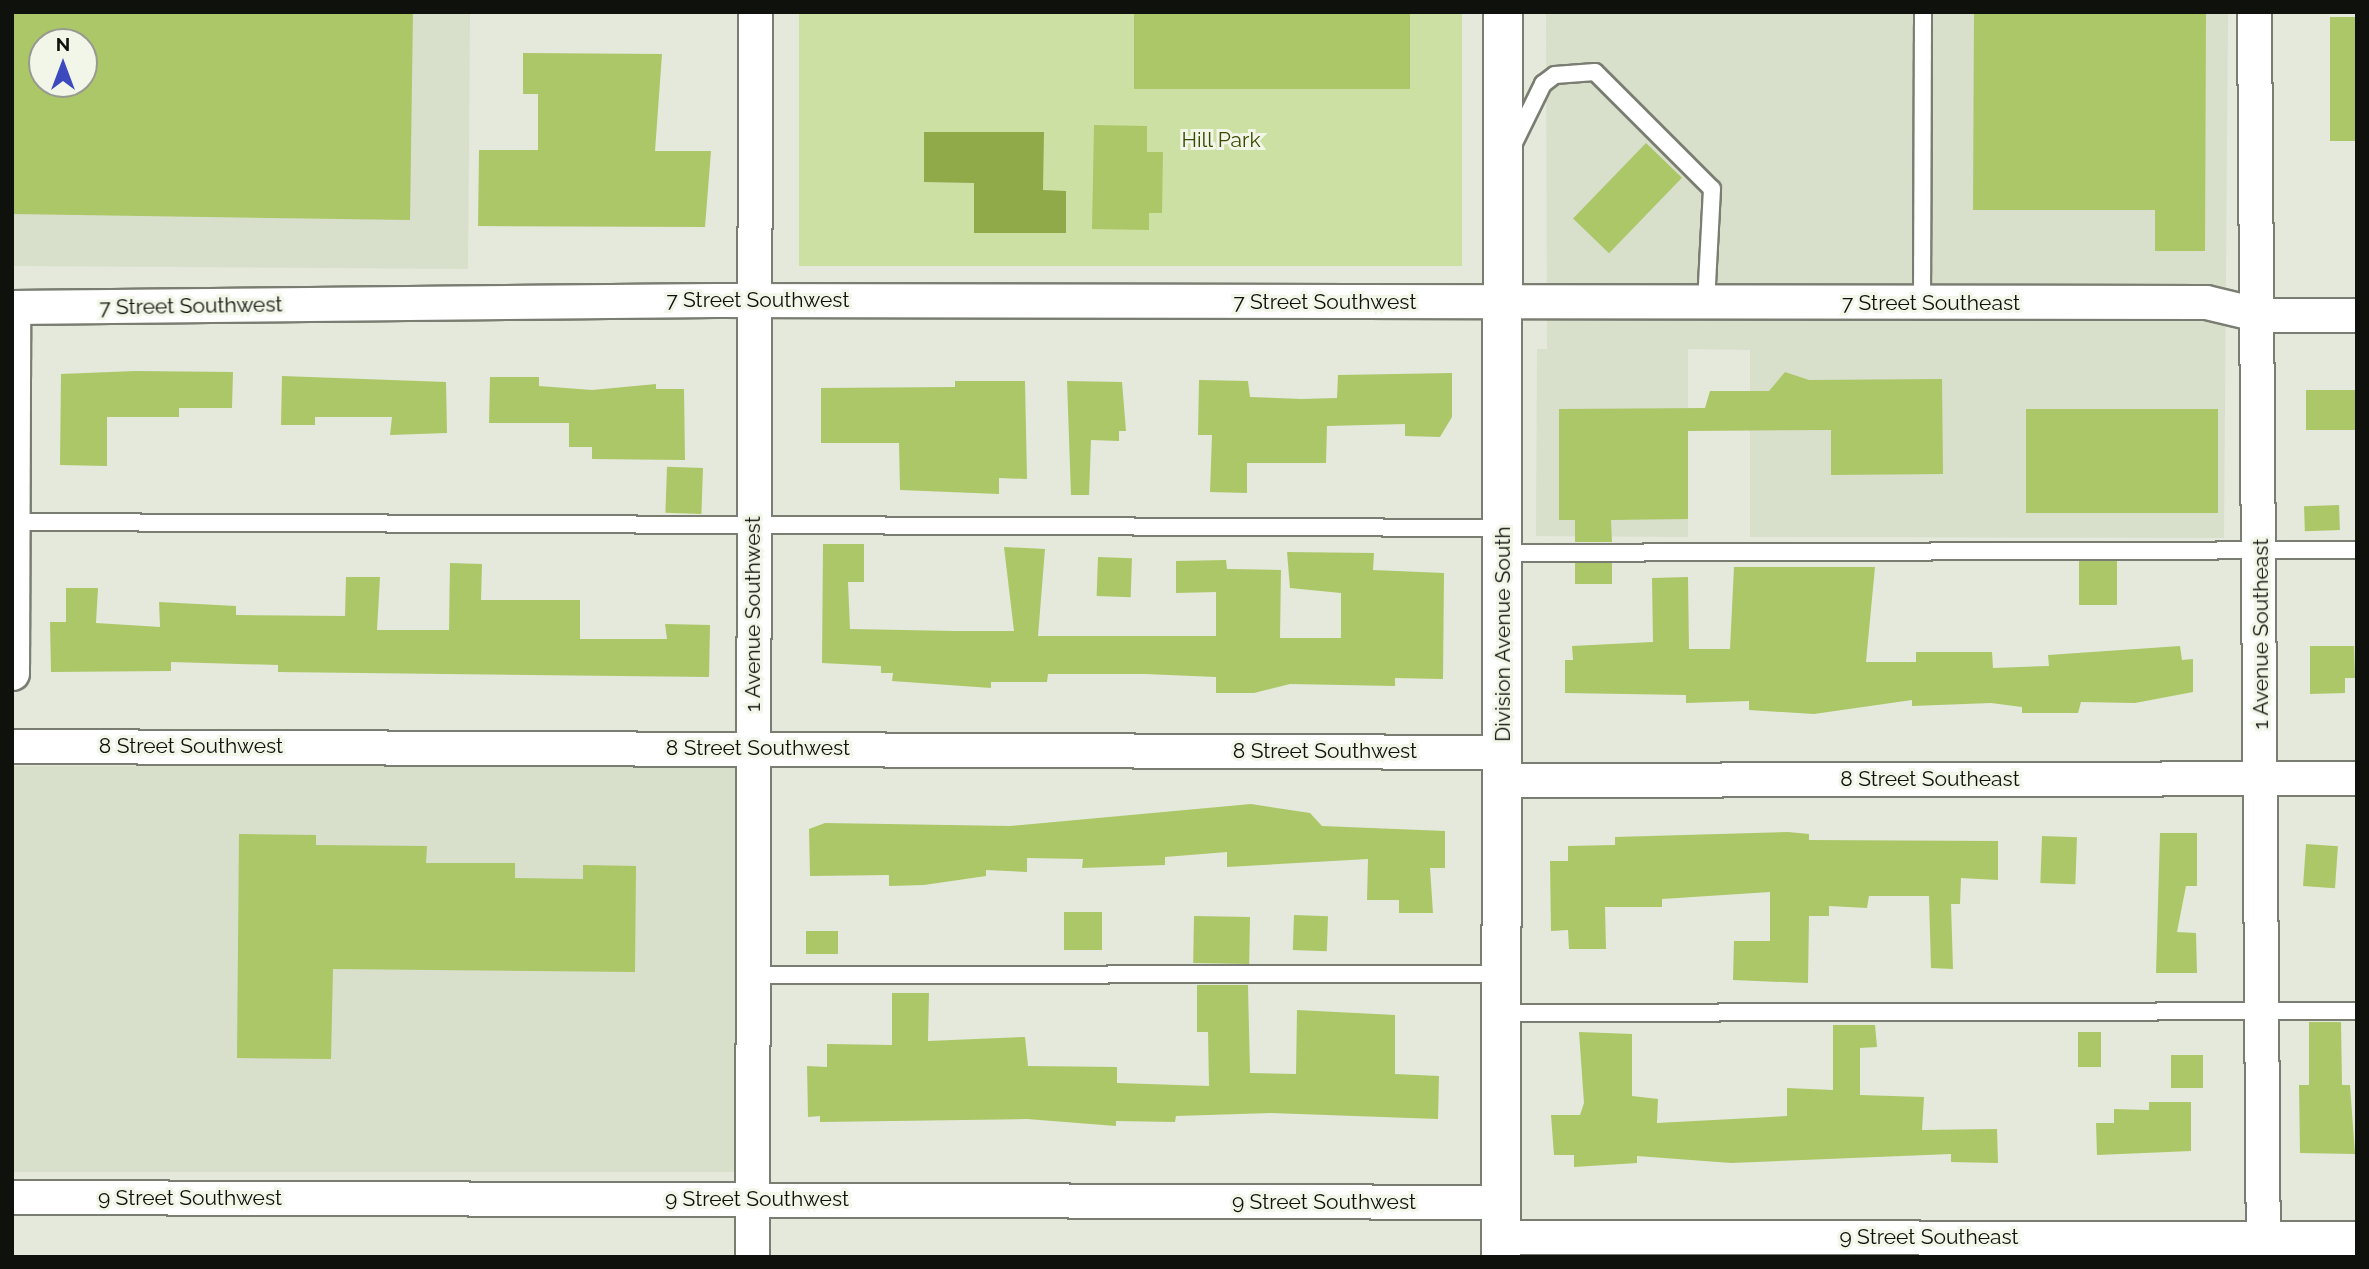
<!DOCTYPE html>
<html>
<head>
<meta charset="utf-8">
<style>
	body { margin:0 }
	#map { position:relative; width:2369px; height:1269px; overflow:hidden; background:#e4e9db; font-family:Raleway,sans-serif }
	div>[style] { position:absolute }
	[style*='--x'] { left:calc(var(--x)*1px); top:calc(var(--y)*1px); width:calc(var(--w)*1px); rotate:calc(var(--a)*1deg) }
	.built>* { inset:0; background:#d8dfcb; transform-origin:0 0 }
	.green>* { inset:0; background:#cde0a4; transform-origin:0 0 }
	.water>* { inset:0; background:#90aa4a }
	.building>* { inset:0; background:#acc767; transform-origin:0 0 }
	.roads { filter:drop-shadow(2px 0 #7a7e72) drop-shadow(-2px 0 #7a7e72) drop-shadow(0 2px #7a7e72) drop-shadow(0 -2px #7a7e72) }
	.service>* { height:16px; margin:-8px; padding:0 8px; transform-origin:8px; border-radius:8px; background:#fff }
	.minor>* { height:33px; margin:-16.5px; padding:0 16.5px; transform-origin:16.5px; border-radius:16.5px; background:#fff }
	.tertiary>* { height:38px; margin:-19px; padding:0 19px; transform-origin:19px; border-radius:19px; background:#fff }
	span { translate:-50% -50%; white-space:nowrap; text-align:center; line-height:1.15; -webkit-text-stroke:6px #f1f6e8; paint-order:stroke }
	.park-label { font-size:21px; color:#3a4a00 }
	.street-label { font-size:21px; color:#0f110c }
	.frame { position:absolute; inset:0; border:14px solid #0f110c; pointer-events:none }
	.north { position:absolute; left:28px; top:28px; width:70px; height:70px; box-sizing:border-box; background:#f1f6e8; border:2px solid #979a90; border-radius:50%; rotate:0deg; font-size:19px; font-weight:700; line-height:28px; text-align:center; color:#0f110c }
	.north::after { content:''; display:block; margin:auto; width:24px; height:32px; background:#3d4abe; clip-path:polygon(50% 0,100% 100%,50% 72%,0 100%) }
</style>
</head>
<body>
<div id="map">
	<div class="built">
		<i style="clip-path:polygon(evenodd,12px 12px,470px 12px,468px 269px,12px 266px,12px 12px,42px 42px,84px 42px,84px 84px,42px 84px,42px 42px)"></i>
		<i style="clip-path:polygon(1546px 12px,2228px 12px,2224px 538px,1750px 537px,1750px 350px,1688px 349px,1688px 537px,1536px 536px,1537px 349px,1547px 349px)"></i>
		<i style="left:12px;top:766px;width:725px;height:406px"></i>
	</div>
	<div class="green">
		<i style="left:799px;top:12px;width:663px;height:254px"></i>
	</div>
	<div class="water">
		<i style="clip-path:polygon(924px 132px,1044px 132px,1043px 190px,1066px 191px,1066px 233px,974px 233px,974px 183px,924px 182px)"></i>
	</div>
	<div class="building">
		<i style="clip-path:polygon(evenodd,12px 12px,413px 12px,410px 220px,12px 214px,12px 12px,42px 42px,84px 42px,84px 84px,42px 84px,42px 42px)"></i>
		<i style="left:1134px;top:12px;width:276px;height:77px"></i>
		<i style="clip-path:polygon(1974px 12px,2206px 12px,2205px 251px,2155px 251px,2155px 210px,1973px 210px)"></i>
		<i style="left:2330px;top:17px;width:27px;height:124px"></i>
		<i style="clip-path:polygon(523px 53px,662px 54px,655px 151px,711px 151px,705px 227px,478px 226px,479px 150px,538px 150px,538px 94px,523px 94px)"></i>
		<i style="clip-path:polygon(1094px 125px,1147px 126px,1147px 152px,1163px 152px,1162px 213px,1149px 213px,1149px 230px,1092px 229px)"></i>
		<i style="left:1646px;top:143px;width:50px;height:105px;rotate:44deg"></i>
		<i style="clip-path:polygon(135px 371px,233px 372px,232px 408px,179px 408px,179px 417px,107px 417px,107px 466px,60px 465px,61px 374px)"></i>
		<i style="clip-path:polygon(1785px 372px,1809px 380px,1942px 379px,1943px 474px,1831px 475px,1831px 430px,1688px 431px,1688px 519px,1611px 520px,1612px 542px,1575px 542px,1575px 520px,1559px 520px,1559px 409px,1705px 408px,1710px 391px,1769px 391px)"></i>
		<i style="clip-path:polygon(1452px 373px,1452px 417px,1440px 437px,1405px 436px,1405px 424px,1327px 426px,1326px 463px,1247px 463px,1247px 493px,1210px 492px,1212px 435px,1198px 435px,1199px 380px,1248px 381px,1250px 397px,1301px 399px,1337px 398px,1338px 375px)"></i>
		<i style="clip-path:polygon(282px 376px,446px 382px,447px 433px,390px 435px,392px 417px,315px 417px,315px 425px,281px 425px)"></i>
		<i style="clip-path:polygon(490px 377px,539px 377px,539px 386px,592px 390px,656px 384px,656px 389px,684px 389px,685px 460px,592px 459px,592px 447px,569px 447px,569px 423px,489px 423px)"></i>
		<i style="clip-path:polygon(955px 381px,1025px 381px,1027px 479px,999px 478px,999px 494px,900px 490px,899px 443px,821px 443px,821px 388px,955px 387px)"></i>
		<i style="clip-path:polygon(1067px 381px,1122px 382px,1126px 431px,1119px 431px,1119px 441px,1091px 440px,1089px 495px,1071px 495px)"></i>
		<i style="left:2306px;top:390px;width:51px;height:40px"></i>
		<i style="left:2026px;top:409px;width:192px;height:104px"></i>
		<i style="left:703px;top:468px;width:46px;height:36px;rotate:92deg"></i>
		<i style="left:2339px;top:505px;width:25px;height:35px;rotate:88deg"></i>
		<i style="clip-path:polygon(823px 544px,864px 544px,864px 582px,848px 582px,850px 629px,955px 631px,1014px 631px,1004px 547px,1045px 549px,1038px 636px,1216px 636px,1216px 592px,1176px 593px,1176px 561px,1226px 560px,1227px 569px,1281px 570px,1280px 638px,1341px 638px,1341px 593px,1290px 588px,1287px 552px,1374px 553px,1373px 570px,1444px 573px,1443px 679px,1395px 678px,1395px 686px,1290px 684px,1254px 693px,1216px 693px,1216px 677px,1145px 674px,1048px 674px,1047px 682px,991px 682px,991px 688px,892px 681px,893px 673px,881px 673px,881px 666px,822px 663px)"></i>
		<i style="left:1098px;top:557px;width:34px;height:39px;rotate:2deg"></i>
		<i style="left:2079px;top:561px;width:38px;height:44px"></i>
		<i style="clip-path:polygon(450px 563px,482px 564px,481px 600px,580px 600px,580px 639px,667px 639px,665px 624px,710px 625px,709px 677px,278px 672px,278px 665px,171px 662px,171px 671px,51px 672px,50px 622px,66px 622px,66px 588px,98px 588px,96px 623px,160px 627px,159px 602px,236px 606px,236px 615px,345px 616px,346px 577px,380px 577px,377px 630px,449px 630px)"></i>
		<i style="left:1575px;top:563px;width:37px;height:21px"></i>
		<i style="clip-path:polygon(1734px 567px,1875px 567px,1866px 662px,1916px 662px,1916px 652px,1992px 652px,1993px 668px,2049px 666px,2048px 655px,2180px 646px,2182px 660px,2193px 659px,2193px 692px,2135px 703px,2081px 702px,2078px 713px,2022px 713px,2022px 707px,1991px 703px,1912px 706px,1912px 700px,1814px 714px,1749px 710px,1749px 701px,1686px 703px,1686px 695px,1565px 693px,1565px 660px,1573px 660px,1572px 646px,1653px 642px,1652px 578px,1688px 577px,1689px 649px,1730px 649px)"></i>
		<i style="clip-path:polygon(2310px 646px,2354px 646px,2355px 678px,2345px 678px,2345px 693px,2310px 694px)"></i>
		<i style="clip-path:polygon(1251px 804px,1310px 813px,1322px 826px,1445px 831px,1445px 868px,1430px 868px,1433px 913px,1399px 913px,1399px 900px,1367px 900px,1368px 859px,1227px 867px,1227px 852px,1165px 857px,1165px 865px,1082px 868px,1083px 859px,1027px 858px,1027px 872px,986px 870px,986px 876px,924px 885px,889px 886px,889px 875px,810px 876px,809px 829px,825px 823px,1010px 826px)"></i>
		<i style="clip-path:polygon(1788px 832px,1809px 834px,1809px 840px,1998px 841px,1998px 880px,1961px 878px,1960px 904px,1951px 904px,1953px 969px,1931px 968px,1929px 896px,1869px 896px,1867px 908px,1829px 906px,1829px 916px,1809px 916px,1808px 983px,1733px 980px,1734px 941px,1770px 941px,1770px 892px,1662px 899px,1662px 907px,1605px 907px,1606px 949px,1569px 949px,1568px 930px,1551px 931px,1550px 861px,1568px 861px,1568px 846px,1615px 845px,1615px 837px)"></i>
		<i style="clip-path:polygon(2160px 833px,2197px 833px,2197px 886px,2186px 886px,2177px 932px,2196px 933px,2197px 973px,2156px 973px)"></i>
		<i style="clip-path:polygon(239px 834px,316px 835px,316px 845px,427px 846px,426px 863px,515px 863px,515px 878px,583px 879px,583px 865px,636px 866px,635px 972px,333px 969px,331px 1059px,237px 1058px)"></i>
		<i style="left:2042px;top:836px;width:35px;height:47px;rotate:2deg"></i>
		<i style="left:2306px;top:844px;width:32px;height:42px;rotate:4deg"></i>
		<i style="left:1064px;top:912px;width:38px;height:38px"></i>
		<i style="left:1294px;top:915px;width:34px;height:35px;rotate:2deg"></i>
		<i style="left:1250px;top:917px;width:47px;height:56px;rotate:91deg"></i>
		<i style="left:806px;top:931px;width:32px;height:23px"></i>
		<i style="clip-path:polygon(1197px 985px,1248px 985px,1250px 1073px,1296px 1074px,1297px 1010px,1395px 1015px,1395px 1074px,1439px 1076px,1438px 1119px,1271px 1113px,1176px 1116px,1175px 1122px,1116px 1121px,1116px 1126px,1027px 1119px,820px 1122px,820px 1116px,808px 1117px,807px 1066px,827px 1067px,827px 1044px,892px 1045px,892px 993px,929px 993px,928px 1041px,1025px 1037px,1028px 1066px,1117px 1067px,1117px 1083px,1209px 1086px,1208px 1032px,1197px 1032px)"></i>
		<i style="clip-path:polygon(2309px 1022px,2341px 1022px,2342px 1085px,2350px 1085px,2355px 1154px,2300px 1153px,2299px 1085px,2309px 1085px)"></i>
		<i style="clip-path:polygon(1833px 1025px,1875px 1025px,1877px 1047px,1860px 1048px,1860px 1095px,1924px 1097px,1922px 1130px,1997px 1129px,1998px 1163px,1951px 1162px,1951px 1154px,1731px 1163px,1637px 1156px,1637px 1163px,1574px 1167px,1574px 1155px,1554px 1155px,1551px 1115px,1580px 1115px,1584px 1103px,1579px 1032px,1632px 1034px,1632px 1096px,1658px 1099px,1657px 1123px,1787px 1116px,1787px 1088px,1833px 1090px)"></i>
		<i style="left:2078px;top:1032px;width:23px;height:35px"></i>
		<i style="left:2171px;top:1055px;width:32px;height:33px"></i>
		<i style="clip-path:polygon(2149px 1102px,2191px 1102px,2191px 1151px,2097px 1155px,2096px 1123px,2114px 1123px,2114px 1109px,2149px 1110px)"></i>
	</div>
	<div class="roads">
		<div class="service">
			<i style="--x:1515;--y:141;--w:64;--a:-63.8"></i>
			<i style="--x:1543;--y:84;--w:15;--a:-37"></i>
			<i style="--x:1555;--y:75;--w:40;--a:-4.3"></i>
			<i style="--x:1595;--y:72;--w:165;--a:45"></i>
			<i style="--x:1712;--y:189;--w:115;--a:93"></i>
			<i style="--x:1922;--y:303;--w:291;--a:-89.8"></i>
			<i style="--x:12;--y:522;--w:1492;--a:0.23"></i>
			<i style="--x:1504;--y:553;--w:853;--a:-0.2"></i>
			<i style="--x:753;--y:975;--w:748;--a:-0.08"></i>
			<i style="--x:1502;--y:1013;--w:855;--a:-0.13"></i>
		</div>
		<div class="minor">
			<i style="--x:2254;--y:12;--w:1245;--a:89.59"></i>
			<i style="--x:12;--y:307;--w:703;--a:-0.57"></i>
			<i style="--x:715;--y:300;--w:1491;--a:0.08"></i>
			<i style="--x:2206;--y:302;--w:56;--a:13.5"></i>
			<i style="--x:2260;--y:315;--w:97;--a:0"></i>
			<i style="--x:12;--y:673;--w:366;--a:-89.8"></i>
			<i style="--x:12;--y:746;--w:1491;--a:0.23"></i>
			<i style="--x:1503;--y:780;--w:854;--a:-0.13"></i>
			<i style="--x:12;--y:1197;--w:1489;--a:0.19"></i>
			<i style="--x:1501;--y:1237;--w:856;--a:0.07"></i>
			<i style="--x:752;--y:1257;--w:1245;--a:-89.86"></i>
		</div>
		<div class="tertiary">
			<i style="--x:1501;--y:1257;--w:1245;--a:-89.91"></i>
		</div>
	</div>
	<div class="park-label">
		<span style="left:1221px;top:140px">Hill Park</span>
	</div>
	<div class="street-label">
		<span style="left:758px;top:300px">7 Street Southwest</span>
		<span style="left:1325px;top:302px">7 Street Southwest</span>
		<span style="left:1931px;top:303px">7 Street Southeast</span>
		<span style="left:191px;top:306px;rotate:-1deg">7 Street Southwest</span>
		<span style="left:753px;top:614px;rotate:-90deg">1 Avenue Southwest</span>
		<span style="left:1503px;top:634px;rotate:-90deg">Division Avenue South</span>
		<span style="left:2261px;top:634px;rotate:-90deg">1 Avenue Southeast</span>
		<span style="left:191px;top:746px">8 Street Southwest</span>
		<span style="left:758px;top:748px">8 Street Southwest</span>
		<span style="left:1325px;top:751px">8 Street Southwest</span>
		<span style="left:1930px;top:779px">8 Street Southeast</span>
		<span style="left:190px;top:1198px">9 Street Southwest</span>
		<span style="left:757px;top:1199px">9 Street Southwest</span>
		<span style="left:1324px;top:1202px">9 Street Southwest</span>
		<span style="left:1929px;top:1237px">9 Street Southeast</span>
	</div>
	<div class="frame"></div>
	<div class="north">N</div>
</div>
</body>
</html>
